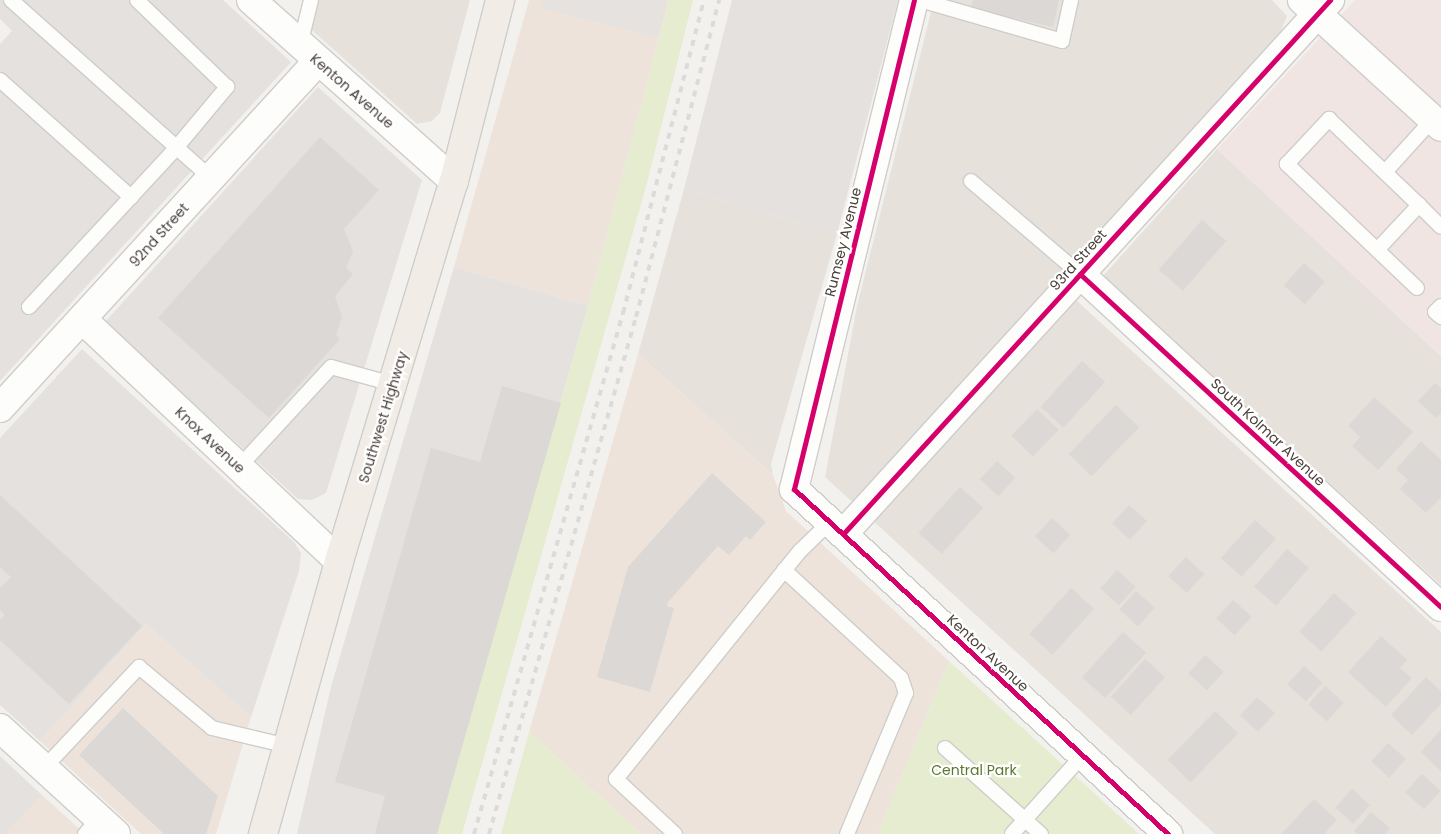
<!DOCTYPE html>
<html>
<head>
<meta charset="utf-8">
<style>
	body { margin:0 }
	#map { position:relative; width:1441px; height:834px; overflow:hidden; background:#f3f1ee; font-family:Poppins,sans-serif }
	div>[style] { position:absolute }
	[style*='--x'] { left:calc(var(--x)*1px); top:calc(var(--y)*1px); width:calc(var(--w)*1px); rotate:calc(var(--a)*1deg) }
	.residential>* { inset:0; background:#e7e1dc }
	.commercial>* { inset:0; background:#ede3db }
	.industrial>* { inset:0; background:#e5e1de }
	.medical>* { inset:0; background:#f1e5e4 }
	.green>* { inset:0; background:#e6ecd0 }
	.parking>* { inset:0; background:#e5e2df }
	.building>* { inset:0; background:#dbd8d5; transform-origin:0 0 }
	.roads { filter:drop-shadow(1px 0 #cfcdca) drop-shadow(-1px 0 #cfcdca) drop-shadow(0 1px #cfcdca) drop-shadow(0 -1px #cfcdca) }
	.service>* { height:14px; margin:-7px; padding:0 7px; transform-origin:7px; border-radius:7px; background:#fdfdfc }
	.minor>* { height:28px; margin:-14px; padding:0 14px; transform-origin:14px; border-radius:14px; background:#fdfdfc }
	.primary>* { height:28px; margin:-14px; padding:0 14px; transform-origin:14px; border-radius:14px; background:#f1ece6 }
	.rail>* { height:4px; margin-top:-2px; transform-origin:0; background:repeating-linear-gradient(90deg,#dbdbda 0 6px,transparent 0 12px) }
	.cycleway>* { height:5px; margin:-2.5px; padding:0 2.5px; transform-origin:2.5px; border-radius:2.5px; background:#d6006c }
	span { translate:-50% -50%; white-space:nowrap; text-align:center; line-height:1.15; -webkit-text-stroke:4.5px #fff; paint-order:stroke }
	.street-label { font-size:14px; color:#49403a }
	.park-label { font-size:14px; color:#5a792f }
</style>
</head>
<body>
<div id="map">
	<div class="residential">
		<i style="clip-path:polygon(311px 0,470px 0,440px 113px,432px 121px,417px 124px,305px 24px)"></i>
		<i style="clip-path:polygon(934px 0,1272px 0,1287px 16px,1281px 31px,1055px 281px,1441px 632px,1441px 834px,1215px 834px,825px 477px,857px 306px)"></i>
		<i style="clip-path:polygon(1217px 149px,1441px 356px,1441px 585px,1103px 276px)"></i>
		<i style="clip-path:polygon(684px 189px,837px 234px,771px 464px,773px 475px,638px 354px)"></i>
	</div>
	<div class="commercial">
		<i style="clip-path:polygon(529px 0,669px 0,588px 306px,454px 267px)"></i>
		<i style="clip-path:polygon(638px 354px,773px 475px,786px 511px,949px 661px,878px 834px,641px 834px,529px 732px)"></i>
		<i style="clip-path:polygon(146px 624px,251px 717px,216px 834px,141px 834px,40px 741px)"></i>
		<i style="clip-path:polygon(42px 795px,85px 834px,6px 834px)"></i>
	</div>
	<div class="industrial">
		<i style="clip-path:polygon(0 0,223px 0,291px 62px,0 381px,0 44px,12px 31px,0 19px)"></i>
		<i style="clip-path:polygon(732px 0,898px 0,837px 234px,684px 189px)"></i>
		<i style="clip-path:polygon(318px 87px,422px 180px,326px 493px,312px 500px,298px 499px,105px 322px)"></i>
		<i style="clip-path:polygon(454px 267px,588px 306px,437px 834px,297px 834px,331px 687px)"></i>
		<i style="clip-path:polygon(82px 349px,294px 542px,301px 553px,299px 571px,251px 717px,146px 624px,40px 741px,0 705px,0 438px)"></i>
		<i style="clip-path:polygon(0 756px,42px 795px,6px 834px,0 834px)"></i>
	</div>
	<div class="medical">
		<i style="clip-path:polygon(1355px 0,1441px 0,1441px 356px,1217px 149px)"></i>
	</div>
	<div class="green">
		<i style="clip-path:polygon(669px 0,693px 0,647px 183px,462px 834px,437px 834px,588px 306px)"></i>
		<i style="clip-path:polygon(949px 661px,1139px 834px,878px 834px)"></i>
		<i style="clip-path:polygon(529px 732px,641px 834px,501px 834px)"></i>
	</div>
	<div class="parking">
		<i style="clip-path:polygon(543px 0,667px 0,658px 37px,541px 8px)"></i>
	</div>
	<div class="building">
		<i style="clip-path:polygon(973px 0,1059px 0,1053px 27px,971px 8px)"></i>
		<i style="clip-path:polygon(320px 137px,379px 190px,344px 229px,353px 251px,346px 268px,353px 274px,335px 296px,342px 317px,336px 335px,340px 339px,269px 418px,158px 318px)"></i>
		<i style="left:1202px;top:220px;width:32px;height:66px;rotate:41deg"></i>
		<i style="left:1304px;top:263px;width:28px;height:30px;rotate:42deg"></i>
		<i style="left:1082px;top:361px;width:31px;height:62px;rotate:42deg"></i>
		<i style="clip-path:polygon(1435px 383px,1441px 388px,1441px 413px,1436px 418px,1418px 401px)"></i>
		<i style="clip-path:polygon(502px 386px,561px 403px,437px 834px,375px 834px,385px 796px,335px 782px,431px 448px,480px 462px)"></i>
		<i style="clip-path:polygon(1374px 397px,1413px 432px,1378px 470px,1352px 446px,1360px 437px,1348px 426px)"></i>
		<i style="left:1116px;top:405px;width:32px;height:68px;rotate:44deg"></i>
		<i style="left:1037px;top:409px;width:30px;height:37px;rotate:44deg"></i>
		<i style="clip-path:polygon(1421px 441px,1441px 460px,1441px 497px,1426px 513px,1400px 489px,1408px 480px,1396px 469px)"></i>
		<i style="left:997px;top:461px;width:25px;height:25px;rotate:43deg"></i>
		<i style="clip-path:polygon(712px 473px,766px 522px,750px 540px,746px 536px,729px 555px,718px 546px,668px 602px,667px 606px,674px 608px,650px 692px,597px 677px,628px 567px)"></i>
		<i style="left:960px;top:487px;width:31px;height:62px;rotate:42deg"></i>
		<i style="clip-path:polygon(0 495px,142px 626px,69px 704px,0 640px,0 620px,5px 615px,0 610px,0 588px,11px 577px,0 567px)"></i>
		<i style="left:1129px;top:505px;width:24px;height:25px;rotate:42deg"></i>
		<i style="left:1052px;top:518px;width:25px;height:25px;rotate:43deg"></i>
		<i style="left:1255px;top:520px;width:28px;height:51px;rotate:42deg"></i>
		<i style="left:1287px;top:549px;width:29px;height:50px;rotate:41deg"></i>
		<i style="left:1186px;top:557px;width:25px;height:26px;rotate:43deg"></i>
		<i style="left:1117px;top:570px;width:25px;height:25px;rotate:42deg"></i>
		<i style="left:1071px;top:588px;width:31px;height:62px;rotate:42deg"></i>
		<i style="left:1136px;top:591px;width:25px;height:25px;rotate:42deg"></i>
		<i style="left:1334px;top:593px;width:30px;height:52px;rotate:42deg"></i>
		<i style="left:1233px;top:600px;width:25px;height:25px;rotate:42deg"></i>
		<i style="left:1123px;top:632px;width:31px;height:61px;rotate:42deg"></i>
		<i style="clip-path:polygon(1381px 636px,1407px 660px,1400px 668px,1412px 678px,1386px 707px,1348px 672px)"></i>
		<i style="left:1205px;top:655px;width:25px;height:25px;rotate:42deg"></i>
		<i style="left:1145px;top:659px;width:27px;height:51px;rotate:42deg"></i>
		<i style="left:1304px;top:666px;width:25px;height:25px;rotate:42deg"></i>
		<i style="clip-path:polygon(1426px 677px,1441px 691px,1441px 704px,1412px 735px,1391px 715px)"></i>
		<i style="left:1325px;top:686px;width:25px;height:25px;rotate:42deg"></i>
		<i style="left:1257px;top:697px;width:24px;height:25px;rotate:42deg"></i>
		<i style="clip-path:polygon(123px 708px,218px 796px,206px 834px,164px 834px,79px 755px)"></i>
		<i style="left:1215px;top:711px;width:32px;height:68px;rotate:44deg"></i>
		<i style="clip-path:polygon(1441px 729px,1441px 771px,1421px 752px)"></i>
		<i style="left:1388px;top:743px;width:24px;height:25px;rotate:42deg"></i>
		<i style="left:1422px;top:774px;width:25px;height:25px;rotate:42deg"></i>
		<i style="left:1352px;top:789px;width:24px;height:25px;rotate:42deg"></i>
		<i style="clip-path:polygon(1314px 799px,1337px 820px,1324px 834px,1281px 834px)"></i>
		<i style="clip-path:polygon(1371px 812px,1390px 828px,1385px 834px,1358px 834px,1354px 831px)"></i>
	</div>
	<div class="roads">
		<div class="service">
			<i style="--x:11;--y:0;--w:268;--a:41.7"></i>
			<i style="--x:920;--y:0;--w:148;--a:16.1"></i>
			<i style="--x:1062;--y:41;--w:42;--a:-77.6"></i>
			<i style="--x:300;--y:45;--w:46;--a:-76.3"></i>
			<i style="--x:0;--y:80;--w:176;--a:41.8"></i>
			<i style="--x:1385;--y:172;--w:72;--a:-47.8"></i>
			<i style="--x:971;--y:181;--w:143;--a:40.5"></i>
			<i style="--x:1377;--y:250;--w:62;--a:-47"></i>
			<i style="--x:1419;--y:205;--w:31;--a:45"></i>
			<i style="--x:1417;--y:288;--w:180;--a:-136.4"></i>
			<i style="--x:1287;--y:164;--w:62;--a:-47"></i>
			<i style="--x:1329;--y:119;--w:124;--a:43.7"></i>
			<i style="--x:1441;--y:306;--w:8;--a:135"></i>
			<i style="--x:1435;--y:312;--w:8;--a:40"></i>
			<i style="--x:29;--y:307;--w:217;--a:-47.2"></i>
			<i style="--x:176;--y:148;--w:80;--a:-50.1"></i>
			<i style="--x:227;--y:87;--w:125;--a:-136"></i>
			<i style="--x:239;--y:467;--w:136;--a:-47.4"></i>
			<i style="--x:331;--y:367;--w:64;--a:15.3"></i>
			<i style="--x:784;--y:570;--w:159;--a:42.7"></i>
			<i style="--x:901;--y:678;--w:16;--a:72"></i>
			<i style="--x:906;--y:693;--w:153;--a:112.7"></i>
			<i style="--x:945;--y:748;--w:129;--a:41.9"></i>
			<i style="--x:44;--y:768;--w:139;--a:-46.8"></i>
			<i style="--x:139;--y:667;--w:95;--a:39.9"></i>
			<i style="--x:212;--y:728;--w:78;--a:13.3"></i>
			<i style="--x:85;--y:834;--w:21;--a:-49"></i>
			<i style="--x:675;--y:834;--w:81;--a:-137"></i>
			<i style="--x:616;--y:779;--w:293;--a:-51.1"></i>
			<i style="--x:800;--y:551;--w:42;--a:-44"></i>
			<i style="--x:1012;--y:834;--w:106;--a:-48.1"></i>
		</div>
		<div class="minor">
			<i style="--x:251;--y:0;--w:272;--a:41.7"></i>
			<i style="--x:914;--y:0;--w:504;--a:103.79"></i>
			<i style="--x:794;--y:489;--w:509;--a:42.69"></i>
			<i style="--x:1302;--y:0;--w:188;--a:42.4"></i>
			<i style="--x:1080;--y:274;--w:491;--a:42.7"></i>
			<i style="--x:82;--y:319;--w:353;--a:43.3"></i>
			<i style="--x:0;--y:408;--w:471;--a:-47.5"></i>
			<i style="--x:843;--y:534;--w:723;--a:-47.64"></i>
			<i style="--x:0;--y:728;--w:157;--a:42.4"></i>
		</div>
		<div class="primary">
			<i style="--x:263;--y:834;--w:283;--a:-74.4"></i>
			<i style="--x:339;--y:561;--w:397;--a:-73.2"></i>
			<i style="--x:454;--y:181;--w:187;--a:-75.7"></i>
		</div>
	</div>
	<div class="rail">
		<i style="--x:474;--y:834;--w:542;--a:-74.04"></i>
		<i style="--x:623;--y:313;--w:323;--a:-75.5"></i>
		<i style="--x:489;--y:834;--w:537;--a:-74.13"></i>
		<i style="--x:636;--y:317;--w:328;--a:-75.3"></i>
	</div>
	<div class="cycleway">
		<i style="--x:914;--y:0;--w:504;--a:103.79"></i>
		<i style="--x:794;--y:489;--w:509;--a:42.69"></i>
		<i style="--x:1080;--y:274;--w:491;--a:42.7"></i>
		<i style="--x:843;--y:534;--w:723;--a:-47.64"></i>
	</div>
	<div class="street-label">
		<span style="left:352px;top:91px;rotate:41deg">Kenton Avenue</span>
		<span style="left:159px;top:235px;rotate:-48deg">92nd Street</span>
		<span style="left:843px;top:242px;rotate:-76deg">Rumsey Avenue</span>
		<span style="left:1078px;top:260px;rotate:-48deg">93rd Street</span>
		<span style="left:383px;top:417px;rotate:-73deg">Southwest Highway</span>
		<span style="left:1268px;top:432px;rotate:43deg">South Kolmar Avenue</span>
		<span style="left:210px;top:440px;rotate:43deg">Knox Avenue</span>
		<span style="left:988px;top:653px;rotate:43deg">Kenton Avenue</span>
	</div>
	<div class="park-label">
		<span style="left:974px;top:770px">Central Park</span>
	</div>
</div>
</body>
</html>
